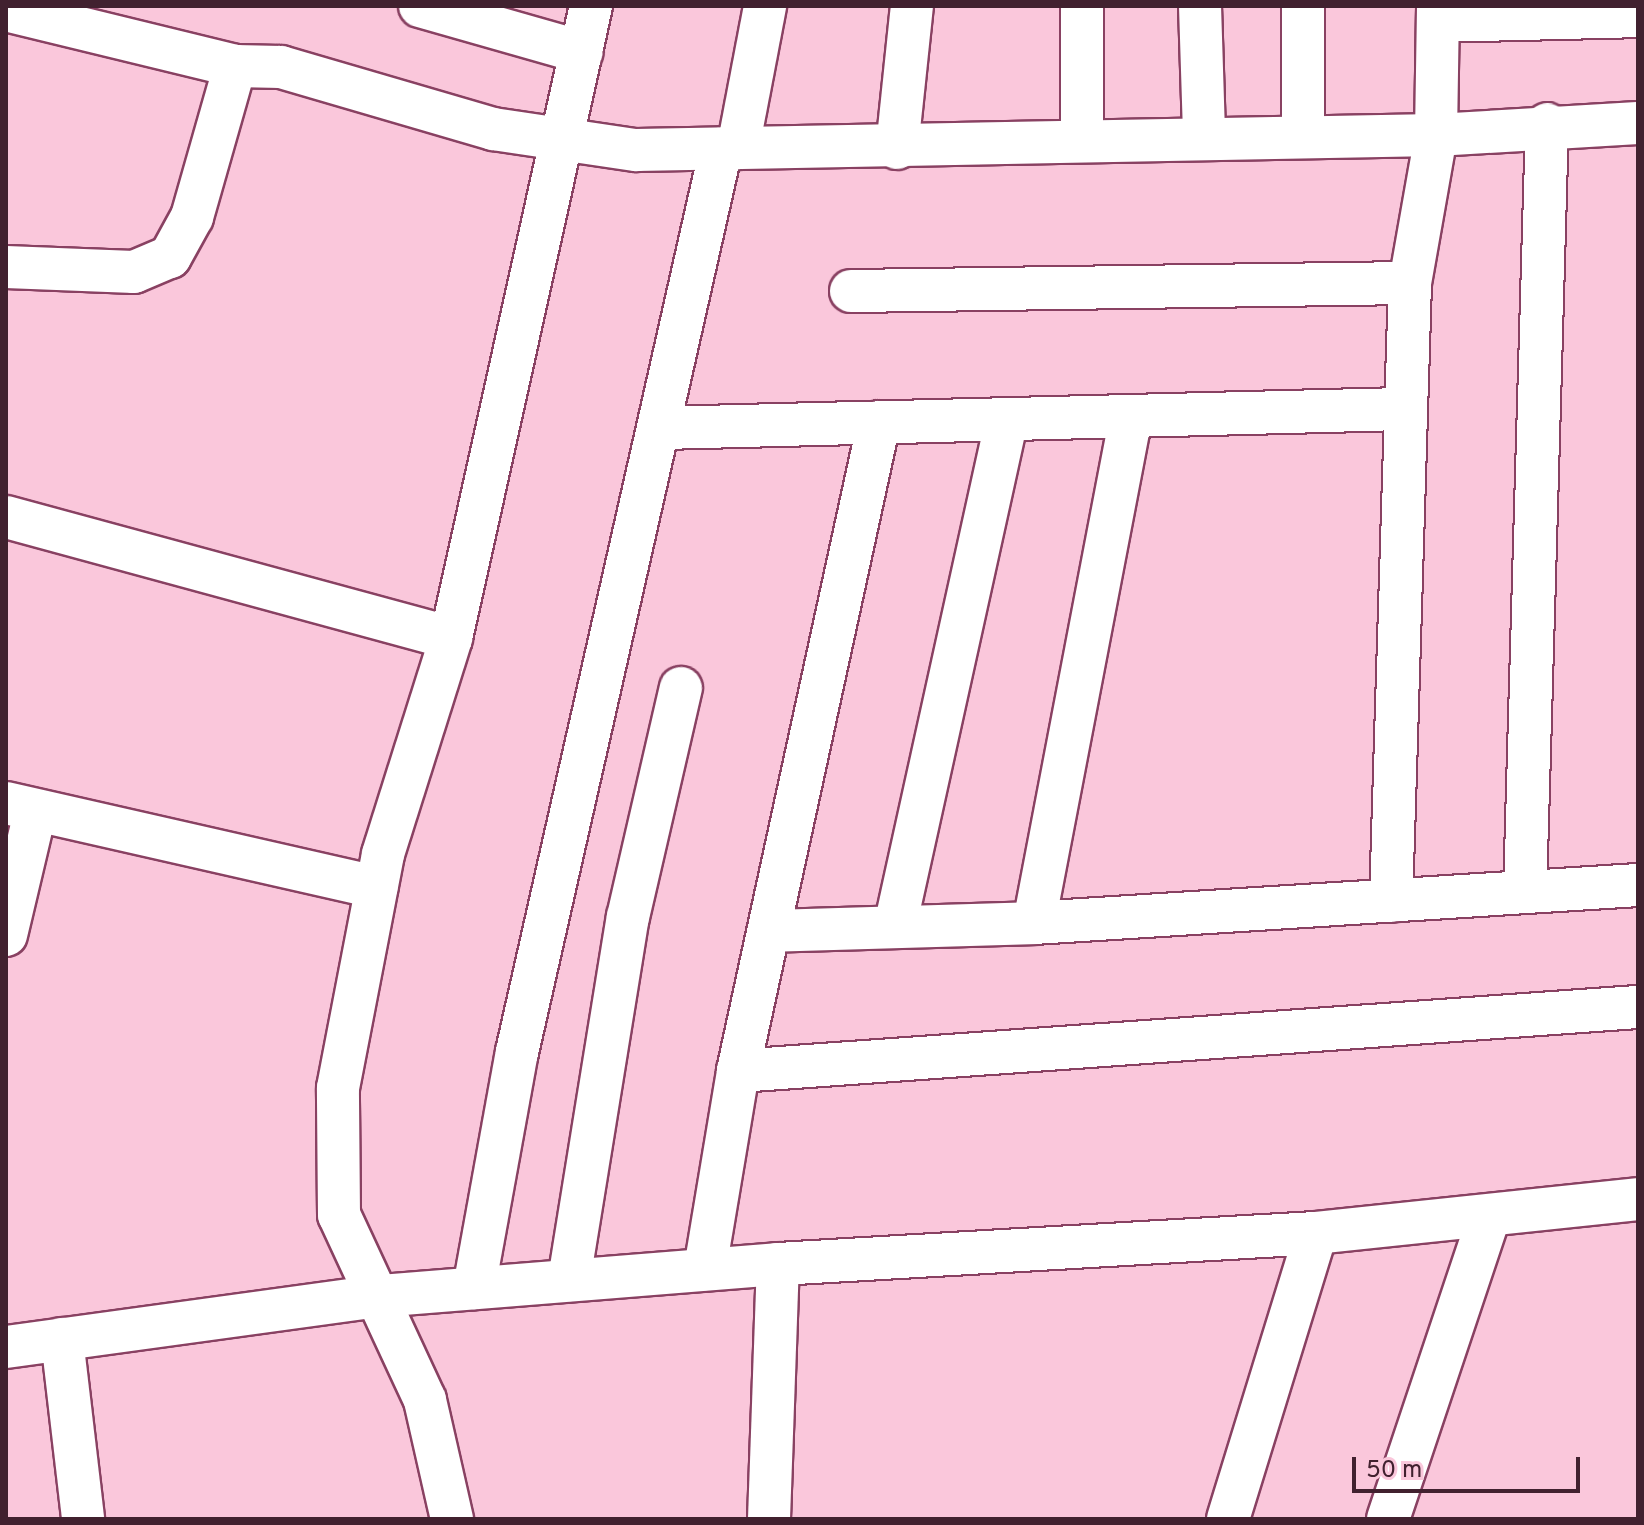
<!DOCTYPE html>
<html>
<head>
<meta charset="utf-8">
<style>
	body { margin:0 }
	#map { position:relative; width:1644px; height:1525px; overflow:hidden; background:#fac7db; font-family:Overpass,sans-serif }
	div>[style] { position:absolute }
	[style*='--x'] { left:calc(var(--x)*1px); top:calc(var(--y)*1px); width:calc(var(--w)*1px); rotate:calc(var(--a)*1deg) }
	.roads { filter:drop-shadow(2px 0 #894162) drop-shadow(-2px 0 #894162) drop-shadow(0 2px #894162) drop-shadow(0 -2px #894162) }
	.minor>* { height:42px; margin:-21px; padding:0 21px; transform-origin:21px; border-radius:21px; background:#fff }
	span { translate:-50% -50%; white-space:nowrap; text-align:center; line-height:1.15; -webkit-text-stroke:8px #fac7db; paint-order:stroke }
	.frame { position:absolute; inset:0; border:8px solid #41212f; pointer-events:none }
	.scale { position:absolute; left:1352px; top:1457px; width:228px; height:36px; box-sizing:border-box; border:4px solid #41212f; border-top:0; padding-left:10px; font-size:24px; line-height:28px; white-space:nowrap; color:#41212f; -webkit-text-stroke:6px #fac7db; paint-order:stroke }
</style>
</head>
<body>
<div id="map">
	<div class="roads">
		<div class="minor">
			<i style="--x:420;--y:6;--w:168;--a:15.9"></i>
			<i style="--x:1082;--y:6;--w:133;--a:90"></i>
			<i style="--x:1200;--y:6;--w:129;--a:88.2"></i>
			<i style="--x:1303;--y:6;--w:126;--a:90"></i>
			<i style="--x:6;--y:10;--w:236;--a:13.7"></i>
			<i style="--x:235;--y:66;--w:46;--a:1.2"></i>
			<i style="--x:281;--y:67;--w:221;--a:16.3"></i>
			<i style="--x:493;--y:129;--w:145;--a:8.4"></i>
			<i style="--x:636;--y:150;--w:800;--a:-1.07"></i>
			<i style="--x:1436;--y:135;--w:202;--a:-3.4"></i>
			<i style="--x:1438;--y:21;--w:200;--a:-1.4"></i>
			<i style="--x:738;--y:148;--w:145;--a:-79.2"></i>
			<i style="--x:897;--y:148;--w:143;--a:-84"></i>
			<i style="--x:6;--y:267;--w:128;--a:2.2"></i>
			<i style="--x:134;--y:272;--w:39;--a:-23"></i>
			<i style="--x:170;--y:257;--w:46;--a:-61.2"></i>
			<i style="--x:192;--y:217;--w:157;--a:-74.1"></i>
			<i style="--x:851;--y:291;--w:559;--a:-0.82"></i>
			<i style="--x:662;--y:428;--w:742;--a:-1.47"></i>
			<i style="--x:6;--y:517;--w:461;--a:15.2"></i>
			<i style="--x:6;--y:803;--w:380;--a:12.8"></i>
			<i style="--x:1525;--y:892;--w:768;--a:-88.36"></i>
			<i style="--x:1391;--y:901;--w:618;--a:-88.24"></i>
			<i style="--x:1410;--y:283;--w:150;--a:-80"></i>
			<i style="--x:1436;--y:135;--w:129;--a:-89.1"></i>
			<i style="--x:896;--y:922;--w:515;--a:-77.56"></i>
			<i style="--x:1034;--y:923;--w:516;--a:-79.17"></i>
			<i style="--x:769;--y:931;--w:265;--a:-1.7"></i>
			<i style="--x:1034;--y:923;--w:605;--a:-3.6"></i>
			<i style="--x:6;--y:935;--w:126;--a:-76.7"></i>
			<i style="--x:738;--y:1071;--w:902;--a:-4.07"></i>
			<i style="--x:705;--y:1269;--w:201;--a:-80.5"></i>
			<i style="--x:738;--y:1071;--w:664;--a:-77.74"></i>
			<i style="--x:569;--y:1280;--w:368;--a:-80.8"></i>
			<i style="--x:628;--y:917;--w:235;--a:-77"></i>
			<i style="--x:474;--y:1288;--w:240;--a:-79.7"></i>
			<i style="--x:517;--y:1052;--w:926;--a:-77.27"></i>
			<i style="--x:62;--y:1339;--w:181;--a:83.3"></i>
			<i style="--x:6;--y:1347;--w:377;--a:-7.8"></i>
			<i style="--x:380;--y:1296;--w:399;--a:-4.6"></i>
			<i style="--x:778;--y:1264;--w:539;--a:-3.3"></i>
			<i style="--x:1316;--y:1233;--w:324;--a:-6"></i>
			<i style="--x:452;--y:1519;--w:122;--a:-102.8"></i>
			<i style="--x:425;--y:1400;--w:204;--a:-114.9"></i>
			<i style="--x:339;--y:1215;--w:127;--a:-90.5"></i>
			<i style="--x:338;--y:1088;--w:238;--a:-79.1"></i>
			<i style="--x:383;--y:854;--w:226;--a:-72.5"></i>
			<i style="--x:451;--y:638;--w:647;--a:-77.51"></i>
			<i style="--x:769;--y:1519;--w:255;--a:-88"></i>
			<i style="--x:1228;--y:1519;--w:299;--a:-72.9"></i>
			<i style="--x:1388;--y:1519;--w:318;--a:-71.5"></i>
		</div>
	</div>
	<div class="frame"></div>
	<div class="scale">50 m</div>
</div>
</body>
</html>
